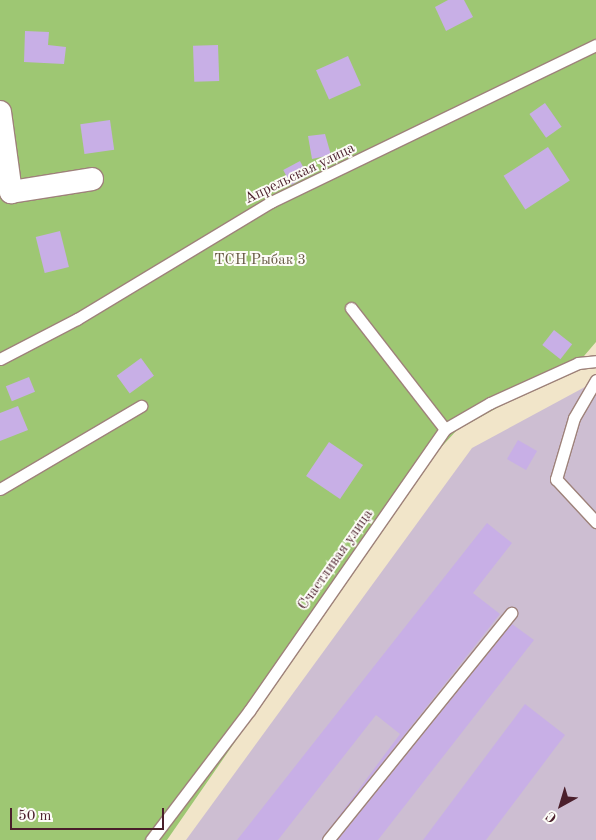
<!DOCTYPE html>
<html>
<head>
<meta charset="utf-8">
<style>
	body { margin:0 }
	#map { position:relative; width:596px; height:840px; overflow:hidden; background:#f1e5c9; font-family:"Old Standard TT",serif }
	div>[style] { position:absolute }
	[style*='--x'] { left:calc(var(--x)*1px); top:calc(var(--y)*1px); width:calc(var(--w)*1px); rotate:calc(var(--a)*1deg) }
	.industrial>* { inset:0; background:#cdbed2 }
	.green>* { inset:0; background:#9ec773 }
	.building>* { inset:0; background:#c8afe6; transform-origin:0 0 }
	.roads { filter:drop-shadow(1px 0 #9e827a) drop-shadow(-1px 0 #9e827a) drop-shadow(0 1px #9e827a) drop-shadow(0 -1px #9e827a) }
	.lane>* { height:11px; margin:-5.5px; padding:0 5.5px; transform-origin:5.5px; border-radius:5.5px; background:#fff }
	.street>* { height:22px; margin:-11px; padding:0 11px; transform-origin:11px; border-radius:11px; background:#fff }
	span { translate:-50% -50%; white-space:nowrap; text-align:center; line-height:1.15; -webkit-text-stroke:4px #fdfcf7; paint-order:stroke }
	.street-label { font-size:15px; color:#4a1f2b }
	.park-label { font-size:15px; color:#675a44 }
	.north { position:absolute; left:536px; top:780px; width:50px; height:50px; -webkit-text-stroke:4px #fdfcf7; paint-order:stroke; rotate:219deg; font-size:14px; font-weight:700; line-height:20px; text-align:center; color:#4a1f2b }
	.north::after { content:''; display:block; margin:auto; width:18px; height:22px; background:#4a1f2b; clip-path:polygon(50% 0,100% 100%,50% 72%,0 100%) }
	.scale { position:absolute; left:10px; top:808px; width:154px; height:22px; box-sizing:border-box; border:2px solid #4a1f2b; border-top:0; padding-left:6px; font-size:15px; line-height:18px; white-space:nowrap; color:#4a1f2b; -webkit-text-stroke:4px #fdfcf7; paint-order:stroke }
</style>
</head>
<body>
<div id="map">
	<div class="industrial">
		<i style="clip-path:polygon(596px 381px,596px 840px,186px 840px,472px 448px)"></i>
	</div>
	<div class="green">
		<i style="clip-path:polygon(0 0,596px 0,596px 342px,578px 363px,457px 430px,433px 456px,167px 840px,0 840px)"></i>
	</div>
	<div class="building">
		<i style="clip-path:polygon(448px 0,464px 0,473px 17px,446px 31px,435px 7px)"></i>
		<i style="clip-path:polygon(25px 31px,49px 32px,48px 45px,66px 47px,64px 64px,24px 62px)"></i>
		<i style="left:218px;top:45px;width:36px;height:25px;rotate:88deg"></i>
		<i style="left:348px;top:56px;width:32px;height:35px;rotate:66deg"></i>
		<i style="left:545px;top:103px;width:29px;height:19px;rotate:55deg"></i>
		<i style="left:110px;top:120px;width:30px;height:30px;rotate:82deg"></i>
		<i style="clip-path:polygon(325px 134px,331px 155px,312px 159px,308px 136px)"></i>
		<i style="left:548px;top:147px;width:40px;height:53px;rotate:57deg"></i>
		<i style="left:300px;top:161px;width:17px;height:19px;rotate:62deg"></i>
		<i style="left:60px;top:231px;width:37px;height:25px;rotate:76deg"></i>
		<i style="left:554px;top:330px;width:23px;height:19px;rotate:38deg"></i>
		<i style="left:141px;top:358px;width:22px;height:30px;rotate:54deg"></i>
		<i style="left:29px;top:377px;width:16px;height:25px;rotate:68deg"></i>
		<i style="clip-path:polygon(18px 406px,28px 430px,0 441px,0 413px)"></i>
		<i style="left:518px;top:440px;width:22px;height:22px;rotate:30deg"></i>
		<i style="left:329px;top:442px;width:41px;height:41px;rotate:34deg"></i>
		<i style="clip-path:polygon(487px 523px,512px 543px,473px 593px,500px 614px,321px 840px,400px 734px,376px 715px,278px 840px,237px 840px)"></i>
		<i style="clip-path:polygon(512px 624px,534px 640px,378px 840px,338px 840px)"></i>
		<i style="clip-path:polygon(525px 704px,565px 735px,486px 840px,423px 840px)"></i>
	</div>
	<div class="roads">
		<div class="lane">
			<i style="--x:351;--y:308;--w:153;--a:52.2"></i>
			<i style="--x:0;--y:359;--w:87;--a:-27.5"></i>
			<i style="--x:77;--y:319;--w:227;--a:-31.1"></i>
			<i style="--x:271;--y:202;--w:361;--a:-25.8"></i>
			<i style="--x:596;--y:380;--w:44;--a:120.1"></i>
			<i style="--x:574;--y:418;--w:64;--a:106.4"></i>
			<i style="--x:556;--y:479;--w:59;--a:47.1"></i>
			<i style="--x:0;--y:489;--w:164;--a:-30.5"></i>
			<i style="--x:151;--y:840;--w:162;--a:-52.8"></i>
			<i style="--x:249;--y:711;--w:343;--a:-55.2"></i>
			<i style="--x:445;--y:429;--w:52;--a:-30"></i>
			<i style="--x:490;--y:403;--w:97;--a:-24.4"></i>
			<i style="--x:578;--y:363;--w:18;--a:-6"></i>
			<i style="--x:328;--y:840;--w:292;--a:-51.1"></i>
		</div>
		<div class="street">
			<i style="--x:0;--y:112;--w:81;--a:82.2"></i>
			<i style="--x:11;--y:192;--w:82;--a:-9.1"></i>
		</div>
	</div>
	<div class="street-label">
		<span style="left:300px;top:174px;rotate:-26deg">Апрельская улица</span>
		<span style="left:336px;top:560px;rotate:-55deg">Счастливая улица</span>
	</div>
	<div class="park-label">
		<span style="left:260px;top:261px">ТСН Рыбак 3</span>
	</div>
	<div class="north">С</div>
	<div class="scale">50 m</div>
</div>
</body>
</html>
